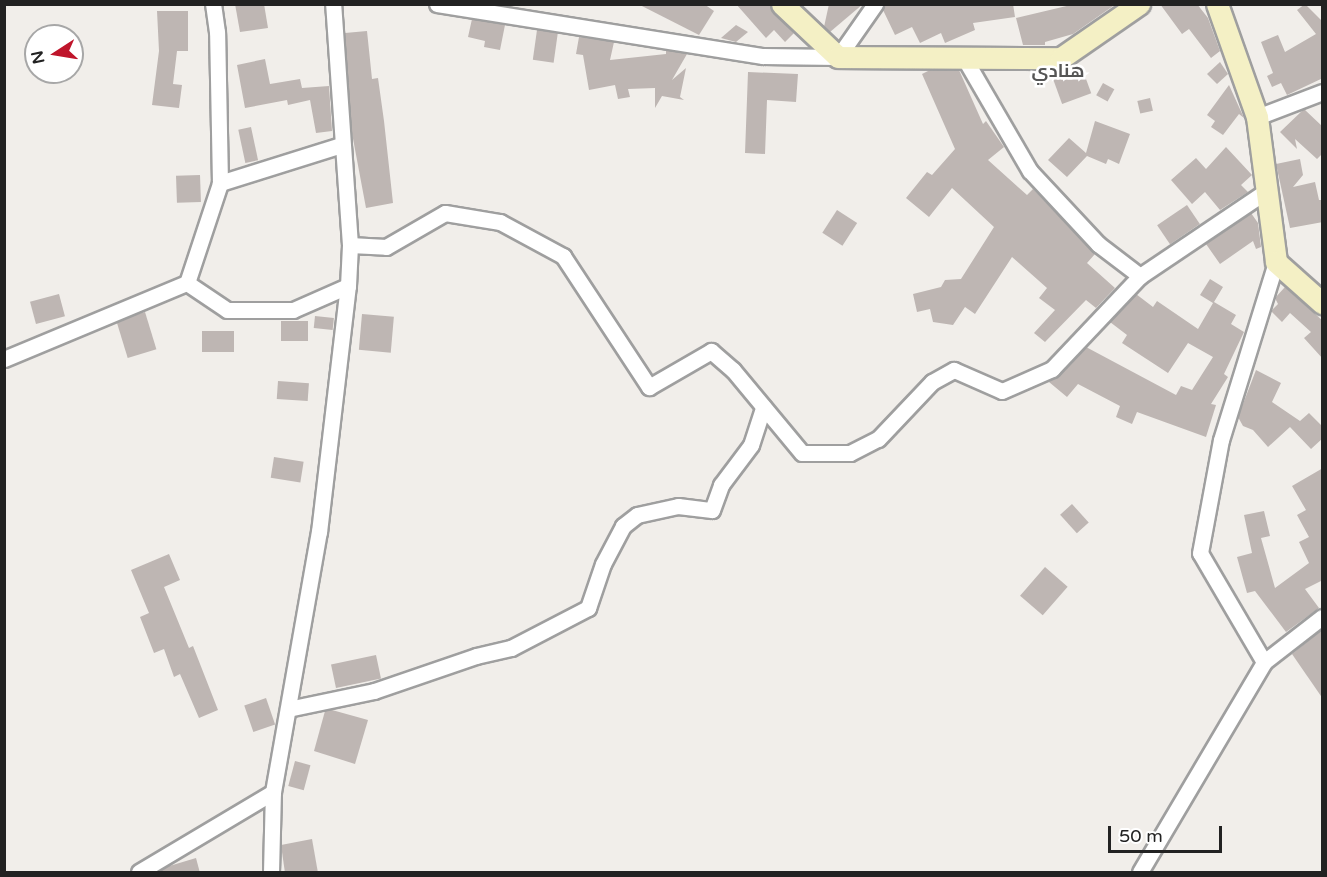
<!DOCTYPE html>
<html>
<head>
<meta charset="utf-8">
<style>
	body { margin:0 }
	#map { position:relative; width:1327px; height:877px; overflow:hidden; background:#f1eeea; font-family:"Varela Round",Cairo,sans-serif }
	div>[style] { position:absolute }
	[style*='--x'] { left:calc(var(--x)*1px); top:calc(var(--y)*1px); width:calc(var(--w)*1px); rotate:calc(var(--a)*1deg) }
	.building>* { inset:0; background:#beb6b3; transform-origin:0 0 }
	.roads { filter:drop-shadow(2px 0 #9f9f9f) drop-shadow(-2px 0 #9f9f9f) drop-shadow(0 2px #9f9f9f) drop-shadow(0 -2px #9f9f9f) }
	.street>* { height:15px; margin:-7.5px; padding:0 7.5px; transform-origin:7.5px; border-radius:7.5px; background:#fff }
	.secondary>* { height:21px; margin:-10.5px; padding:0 10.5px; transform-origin:10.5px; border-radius:10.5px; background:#f4f0c5 }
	span { translate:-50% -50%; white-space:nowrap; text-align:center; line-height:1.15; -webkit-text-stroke:5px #fff; paint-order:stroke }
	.quarter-label { font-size:18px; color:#555; font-weight:700 }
	.frame { position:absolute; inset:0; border:6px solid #222; pointer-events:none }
	.north { position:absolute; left:24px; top:24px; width:60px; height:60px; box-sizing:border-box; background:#fff; border:2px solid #a7a7a7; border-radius:50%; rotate:258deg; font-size:16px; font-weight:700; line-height:24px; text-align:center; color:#222 }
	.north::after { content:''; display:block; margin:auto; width:21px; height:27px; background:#bf152b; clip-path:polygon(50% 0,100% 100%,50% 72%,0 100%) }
	.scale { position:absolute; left:1108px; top:826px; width:114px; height:27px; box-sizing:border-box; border:3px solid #222; border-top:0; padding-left:8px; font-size:18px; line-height:21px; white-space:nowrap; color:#222; -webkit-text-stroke:4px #fff; paint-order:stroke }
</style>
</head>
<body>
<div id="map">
	<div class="building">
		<i style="clip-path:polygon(235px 4px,264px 4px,268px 28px,240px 32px)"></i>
		<i style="clip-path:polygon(638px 4px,704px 4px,714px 11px,699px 35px)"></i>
		<i style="clip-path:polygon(736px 4px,770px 4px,794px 33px,785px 42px,774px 30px,766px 38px)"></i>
		<i style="clip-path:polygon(829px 4px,863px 4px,830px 32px,824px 27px)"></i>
		<i style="clip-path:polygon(885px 4px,1013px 4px,1015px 17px,973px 23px,975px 30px,945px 43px,941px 33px,920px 43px,912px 27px,895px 35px,883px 10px)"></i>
		<i style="clip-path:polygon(1075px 4px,1116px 4px,1073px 34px,1045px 42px,1045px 45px,1023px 45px,1016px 18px)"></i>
		<i style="clip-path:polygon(1160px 4px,1197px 4px,1208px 18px,1220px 51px,1211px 58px,1189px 29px,1182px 34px)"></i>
		<i style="clip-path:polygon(1305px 4px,1323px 22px,1323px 78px,1287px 95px,1281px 83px,1272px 87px,1267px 76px,1273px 73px,1261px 42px,1278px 35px,1285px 52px,1316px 34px,1297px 10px)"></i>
		<i style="clip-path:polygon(157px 11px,188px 11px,188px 51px,177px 51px,173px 84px,182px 85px,179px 108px,152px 105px,159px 51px)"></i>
		<i style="clip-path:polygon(472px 19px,505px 25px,500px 50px,484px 47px,485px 41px,468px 37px)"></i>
		<i style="clip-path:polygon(736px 25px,748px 32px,736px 42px,721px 38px)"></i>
		<i style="left:537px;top:30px;width:21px;height:30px;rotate:8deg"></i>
		<i style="clip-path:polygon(367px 31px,372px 79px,378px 78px,384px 121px,393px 203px,366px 208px,351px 128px,345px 33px)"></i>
		<i style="clip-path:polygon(579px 37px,614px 42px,610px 60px,666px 54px,666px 50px,687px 54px,672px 80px,686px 68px,680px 97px,684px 100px,662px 96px,655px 108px,655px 88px,628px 89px,630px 97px,618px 99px,615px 85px,589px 90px,583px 55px,576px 54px)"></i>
		<i style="clip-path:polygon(265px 59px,270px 84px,300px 79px,302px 88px,329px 86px,332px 131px,316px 133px,310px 100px,288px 105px,287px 100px,245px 108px,237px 65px)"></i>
		<i style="clip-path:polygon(1220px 62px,1228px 74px,1217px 84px,1207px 74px)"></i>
		<i style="left:1082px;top:68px;width:27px;height:31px;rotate:70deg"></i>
		<i style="clip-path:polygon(930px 70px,959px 70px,983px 124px,986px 121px,1004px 147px,988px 160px,1027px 195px,1033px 189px,1095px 254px,1087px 263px,1115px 288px,1096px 308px,1086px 300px,1045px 342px,1034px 333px,1055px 310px,1039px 298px,1047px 288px,1012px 257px,975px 314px,965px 307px,953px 325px,933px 322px,930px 309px,917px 312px,913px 294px,941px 287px,945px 280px,961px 279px,994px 227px,952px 188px,929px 217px,906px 198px,927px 172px,932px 175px,955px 149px,922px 74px)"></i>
		<i style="clip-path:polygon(748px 72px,798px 74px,796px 102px,767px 100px,765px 154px,745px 153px)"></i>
		<i style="left:1103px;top:83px;width:13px;height:14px;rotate:29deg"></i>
		<i style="clip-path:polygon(1229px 85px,1244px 118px,1239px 114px,1223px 135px,1211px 127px,1215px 121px,1207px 115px)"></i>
		<i style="left:1150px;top:98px;width:13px;height:13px;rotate:77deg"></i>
		<i style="clip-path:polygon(1304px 109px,1323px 127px,1323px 153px,1317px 159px,1295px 139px,1297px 149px,1280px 132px)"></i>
		<i style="clip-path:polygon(1095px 121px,1130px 134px,1119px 164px,1108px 159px,1106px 164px,1087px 156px,1067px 177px,1048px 160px,1069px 138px,1086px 153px)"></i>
		<i style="left:251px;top:127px;width:34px;height:13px;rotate:78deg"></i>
		<i style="clip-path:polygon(1226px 147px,1252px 175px,1241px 185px,1248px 192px,1220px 210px,1205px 192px,1192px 204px,1171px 180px,1196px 158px,1206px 169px)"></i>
		<i style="clip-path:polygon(1300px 159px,1303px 175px,1293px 187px,1315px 182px,1319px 200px,1323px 200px,1323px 222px,1290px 228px,1276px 164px)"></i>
		<i style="left:200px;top:175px;width:27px;height:24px;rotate:88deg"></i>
		<i style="left:1187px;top:205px;width:23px;height:36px;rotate:56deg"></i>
		<i style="left:837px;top:210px;width:24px;height:27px;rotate:33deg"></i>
		<i style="clip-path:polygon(1251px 213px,1258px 223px,1261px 247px,1256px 249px,1253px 241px,1220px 264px,1206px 244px)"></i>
		<i style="clip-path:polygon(1210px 279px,1223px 287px,1214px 302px,1236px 315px,1231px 324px,1244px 332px,1224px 374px,1228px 377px,1211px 404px,1216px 405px,1206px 437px,1137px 412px,1132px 424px,1116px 417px,1120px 406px,1078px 384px,1067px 397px,1049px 382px,1086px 347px,1176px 395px,1181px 386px,1192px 390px,1213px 357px,1188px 343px,1168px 373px,1122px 343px,1127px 335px,1110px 322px,1136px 294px,1153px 307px,1157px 301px,1198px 329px,1213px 303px,1200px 295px)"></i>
		<i style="clip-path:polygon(1285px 287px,1323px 321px,1323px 359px,1304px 338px,1311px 332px,1290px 313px,1282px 322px,1271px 311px,1278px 304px,1275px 298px)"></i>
		<i style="left:59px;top:294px;width:23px;height:30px;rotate:75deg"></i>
		<i style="left:145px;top:312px;width:39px;height:30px;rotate:73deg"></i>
		<i style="left:362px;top:314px;width:32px;height:36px;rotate:5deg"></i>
		<i style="left:315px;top:316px;width:19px;height:12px;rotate:6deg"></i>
		<i style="left:281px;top:321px;width:27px;height:20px"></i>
		<i style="left:234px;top:331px;width:21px;height:32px;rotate:90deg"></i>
		<i style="clip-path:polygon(1256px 370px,1281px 383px,1272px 402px,1300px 421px,1309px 413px,1323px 427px,1323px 438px,1311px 449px,1290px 427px,1268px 447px,1253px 430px,1243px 426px,1238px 417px)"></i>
		<i style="left:278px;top:381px;width:31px;height:18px;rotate:4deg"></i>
		<i style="left:274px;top:457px;width:30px;height:21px;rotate:9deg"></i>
		<i style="clip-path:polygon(1323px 468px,1323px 580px,1305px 589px,1319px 608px,1286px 632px,1255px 591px,1247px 593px,1237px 557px,1252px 553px,1244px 515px,1264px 511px,1270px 536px,1261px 538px,1275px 588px,1309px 563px,1299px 542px,1309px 537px,1297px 515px,1306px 510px,1292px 486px)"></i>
		<i style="left:1072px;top:504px;width:25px;height:16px;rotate:48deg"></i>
		<i style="clip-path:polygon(169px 554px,180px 580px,164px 587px,189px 648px,193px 646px,218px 710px,199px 718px,180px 674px,174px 677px,164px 649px,154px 653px,140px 617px,149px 613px,131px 570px)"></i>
		<i style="left:1045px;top:567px;width:30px;height:38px;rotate:41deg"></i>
		<i style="clip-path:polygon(1323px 629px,1323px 699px,1292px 654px)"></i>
		<i style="left:376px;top:655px;width:24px;height:46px;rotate:78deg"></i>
		<i style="left:266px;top:698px;width:28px;height:23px;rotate:71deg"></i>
		<i style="clip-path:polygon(332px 710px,368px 720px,355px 764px,314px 751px,325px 711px)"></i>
		<i style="left:295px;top:761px;width:16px;height:26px;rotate:15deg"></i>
		<i style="clip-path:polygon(312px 839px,318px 873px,285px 873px,281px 845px)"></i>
		<i style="clip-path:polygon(196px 858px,200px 873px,158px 873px,166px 867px)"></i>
	</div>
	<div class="roads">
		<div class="street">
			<i style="--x:437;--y:4;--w:330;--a:9.1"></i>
			<i style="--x:763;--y:56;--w:75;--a:0.8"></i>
			<i style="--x:838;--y:57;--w:65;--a:-55.1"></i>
			<i style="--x:963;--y:56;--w:133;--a:59.8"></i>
			<i style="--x:1030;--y:171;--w:100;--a:47"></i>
			<i style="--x:1098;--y:244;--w:53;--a:37.3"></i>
			<i style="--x:1257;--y:117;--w:70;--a:-21"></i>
			<i style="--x:220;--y:183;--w:127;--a:-17.4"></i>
			<i style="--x:350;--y:245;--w:36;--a:3"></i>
			<i style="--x:386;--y:247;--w:68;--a:-30"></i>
			<i style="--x:445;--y:213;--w:56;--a:9.3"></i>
			<i style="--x:500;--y:222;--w:72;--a:28.4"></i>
			<i style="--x:563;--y:256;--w:157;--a:56.7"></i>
			<i style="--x:649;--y:387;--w:72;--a:-30.1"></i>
			<i style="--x:711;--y:351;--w:29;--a:41"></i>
			<i style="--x:733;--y:370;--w:108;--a:50.3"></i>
			<i style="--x:802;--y:453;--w:48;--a:0"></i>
			<i style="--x:850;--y:453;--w:31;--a:-27"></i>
			<i style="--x:878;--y:439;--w:79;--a:-46.5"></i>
			<i style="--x:932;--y:382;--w:25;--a:-29"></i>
			<i style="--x:954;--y:370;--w:52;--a:23.6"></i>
			<i style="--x:1002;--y:391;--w:55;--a:-23.7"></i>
			<i style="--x:1052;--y:369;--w:128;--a:-46.6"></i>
			<i style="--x:1140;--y:276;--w:151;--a:-33.9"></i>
			<i style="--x:187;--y:283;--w:105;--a:-71.7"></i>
			<i style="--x:220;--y:183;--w:151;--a:-91.1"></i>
			<i style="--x:217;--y:32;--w:28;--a:-98"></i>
			<i style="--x:4;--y:359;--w:198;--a:-22.6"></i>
			<i style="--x:187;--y:283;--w:48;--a:34"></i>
			<i style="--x:227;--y:310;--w:66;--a:0"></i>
			<i style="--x:293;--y:310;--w:60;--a:-23.6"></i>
			<i style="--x:1264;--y:662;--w:73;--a:-37.8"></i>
			<i style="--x:288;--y:709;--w:88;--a:-11.8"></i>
			<i style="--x:374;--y:691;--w:108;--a:-18.9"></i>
			<i style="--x:476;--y:656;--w:36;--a:-13"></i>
			<i style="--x:511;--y:648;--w:87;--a:-27.5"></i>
			<i style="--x:588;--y:608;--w:46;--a:-71.2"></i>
			<i style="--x:603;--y:564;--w:43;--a:-62.2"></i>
			<i style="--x:623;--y:526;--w:18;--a:-38"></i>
			<i style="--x:637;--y:515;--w:42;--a:-12.4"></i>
			<i style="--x:678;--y:506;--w:34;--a:7"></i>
			<i style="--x:712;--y:510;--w:27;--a:-70"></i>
			<i style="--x:721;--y:485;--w:50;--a:-53.1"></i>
			<i style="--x:751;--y:445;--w:40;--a:-72"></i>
			<i style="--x:139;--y:872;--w:156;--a:-30.8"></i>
			<i style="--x:271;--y:872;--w:80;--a:-88.6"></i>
			<i style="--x:273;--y:792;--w:264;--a:-80"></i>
			<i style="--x:319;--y:532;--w:248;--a:-83.3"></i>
			<i style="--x:348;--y:286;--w:41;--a:-87.2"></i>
			<i style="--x:350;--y:245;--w:242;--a:-94"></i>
			<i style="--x:1140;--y:872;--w:244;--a:-59.4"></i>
			<i style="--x:1264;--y:662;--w:126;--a:-120.4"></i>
			<i style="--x:1200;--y:553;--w:115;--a:-79.5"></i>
			<i style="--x:1221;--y:440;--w:186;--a:-72.8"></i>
		</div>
		<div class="secondary">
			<i style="--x:782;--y:4;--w:77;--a:43.4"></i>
			<i style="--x:838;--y:57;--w:223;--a:0.3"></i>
			<i style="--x:1061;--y:58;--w:95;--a:-34.7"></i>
			<i style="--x:1217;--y:4;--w:120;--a:70.5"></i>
			<i style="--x:1257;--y:117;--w:146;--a:82.5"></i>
			<i style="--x:1276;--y:262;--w:62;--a:41.7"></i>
		</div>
	</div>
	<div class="quarter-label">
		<span style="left:1058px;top:71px">هنادي</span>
	</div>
	<div class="frame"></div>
	<div class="north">N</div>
	<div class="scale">50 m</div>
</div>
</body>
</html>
